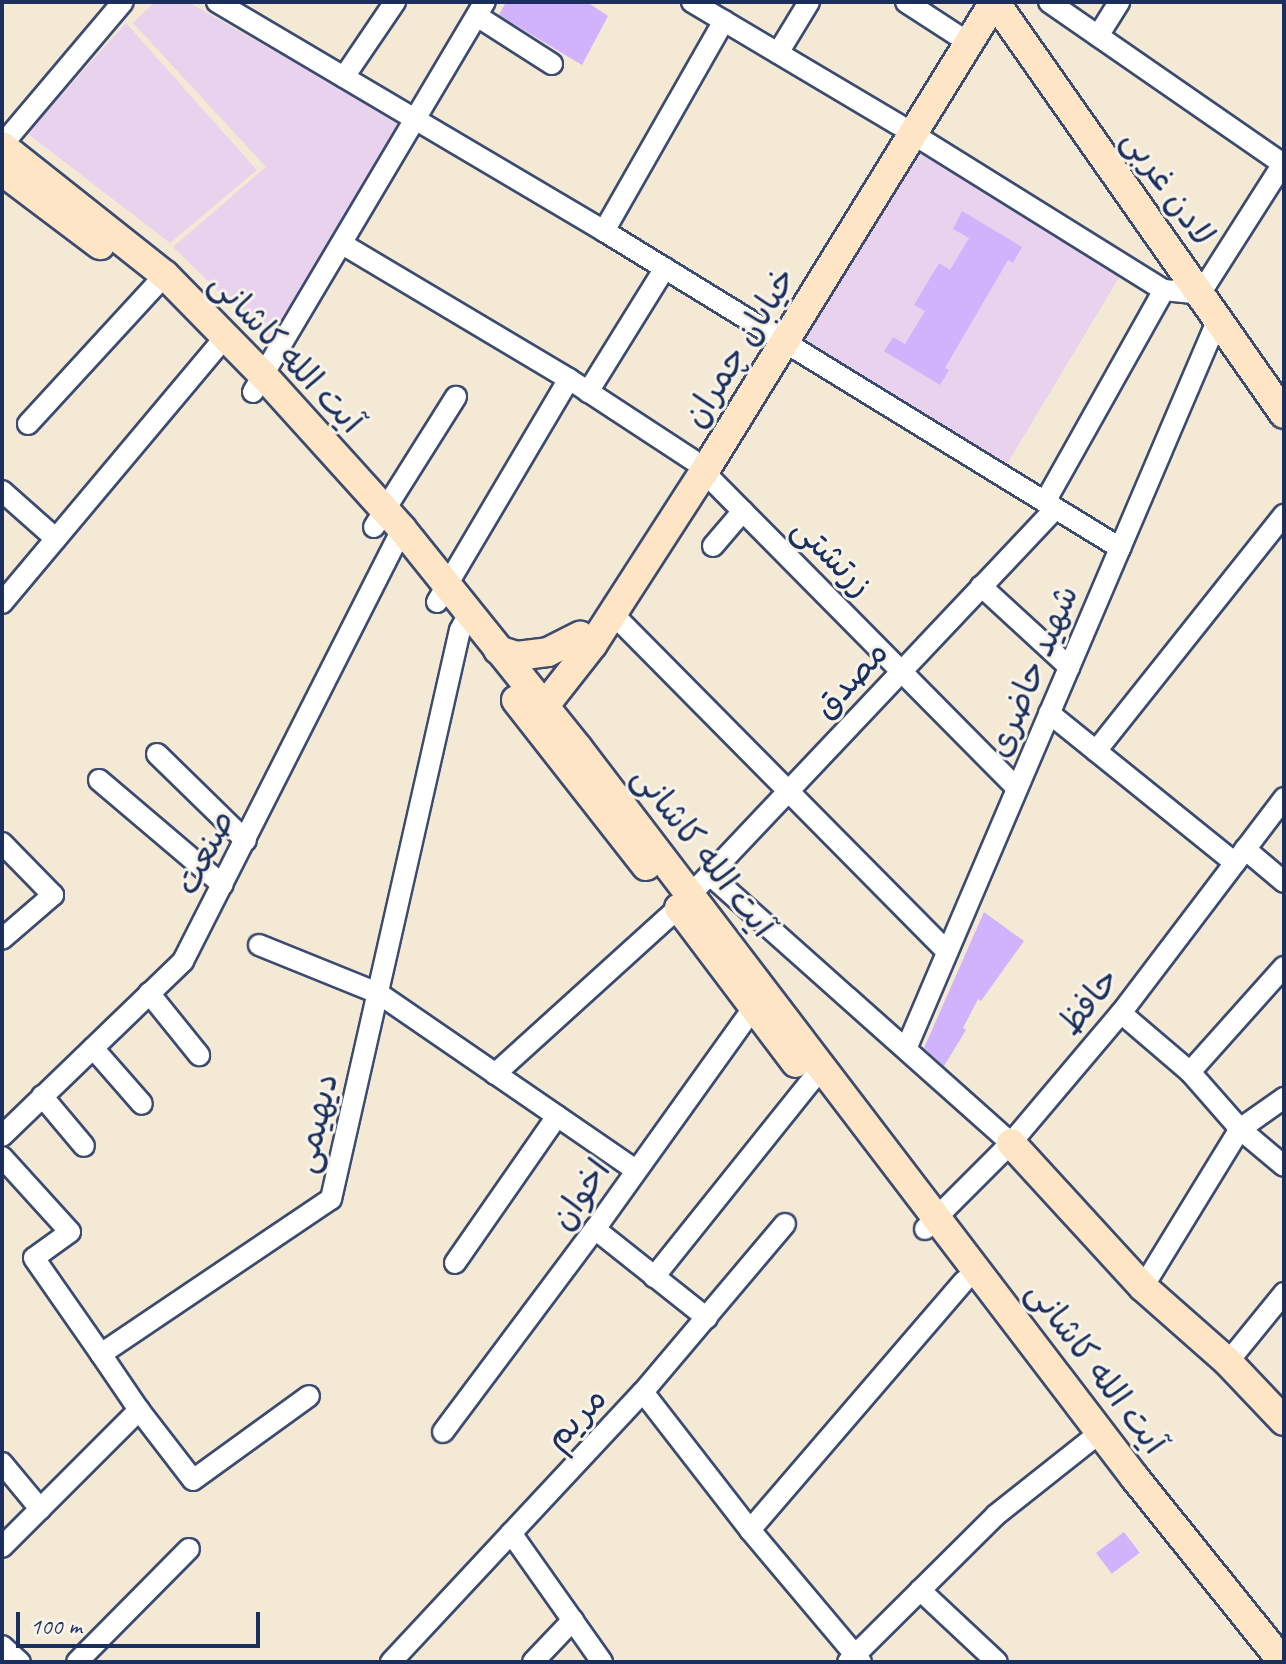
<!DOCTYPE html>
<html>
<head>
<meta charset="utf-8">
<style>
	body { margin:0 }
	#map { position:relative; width:1286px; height:1664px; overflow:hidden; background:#f4e9d5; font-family:Caveat,"Playpen Sans Arabic",sans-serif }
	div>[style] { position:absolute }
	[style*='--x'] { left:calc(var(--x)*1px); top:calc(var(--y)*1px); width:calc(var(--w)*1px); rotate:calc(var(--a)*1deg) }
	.built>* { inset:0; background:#e8d2ee; transform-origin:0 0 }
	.building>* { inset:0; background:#d0b3fc; transform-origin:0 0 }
	.roads { filter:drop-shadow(2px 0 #3c4b70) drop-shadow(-2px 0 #3c4b70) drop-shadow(0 2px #3c4b70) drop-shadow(0 -2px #3c4b70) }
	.street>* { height:20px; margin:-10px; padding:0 10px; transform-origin:10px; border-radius:10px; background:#fff }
	.secondary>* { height:28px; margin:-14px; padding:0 14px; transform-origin:14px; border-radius:14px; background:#fde5c5 }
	span { translate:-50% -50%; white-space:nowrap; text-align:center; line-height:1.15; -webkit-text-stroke:6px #f7f3e8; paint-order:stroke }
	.street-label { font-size:34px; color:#1b2f5e }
	.frame { position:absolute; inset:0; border:4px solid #1b2f5e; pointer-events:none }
	.scale { position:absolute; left:16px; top:1612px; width:244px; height:36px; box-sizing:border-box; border:4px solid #1b2f5e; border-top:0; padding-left:10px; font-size:24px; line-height:28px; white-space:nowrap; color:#1b2f5e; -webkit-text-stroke:6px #f7f3e8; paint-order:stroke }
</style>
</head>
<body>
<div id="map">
	<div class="built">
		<i style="clip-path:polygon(155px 2px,188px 2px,402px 123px,272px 343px,173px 247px,266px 167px,133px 23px)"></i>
		<i style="clip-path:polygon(126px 23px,257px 170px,170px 243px,27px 133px)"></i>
		<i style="left:914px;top:145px;width:244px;height:225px;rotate:31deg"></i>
	</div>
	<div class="building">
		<i style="clip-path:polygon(506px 2px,587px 2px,608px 16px,582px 65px,499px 15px)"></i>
		<i style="clip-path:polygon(962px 211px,1022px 247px,1013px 263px,1008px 260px,945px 368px,949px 370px,940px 385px,884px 351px,893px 337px,905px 344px,925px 311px,914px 305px,939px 263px,950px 270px,969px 238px,953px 229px)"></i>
		<i style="clip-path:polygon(984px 912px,1024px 941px,981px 1001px,978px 999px,963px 1028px,966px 1030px,944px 1066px,924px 1048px)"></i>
		<i style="left:1124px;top:1532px;width:26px;height:35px;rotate:53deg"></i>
	</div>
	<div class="roads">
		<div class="street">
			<i style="--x:217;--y:2;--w:450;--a:30.6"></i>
			<i style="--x:604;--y:231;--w:606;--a:31.56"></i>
			<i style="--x:692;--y:2;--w:241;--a:30.7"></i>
			<i style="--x:906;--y:2;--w:59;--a:33.1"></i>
			<i style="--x:1049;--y:2;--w:286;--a:34.7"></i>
			<i style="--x:477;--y:16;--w:89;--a:32.6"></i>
			<i style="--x:1098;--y:36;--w:40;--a:-58"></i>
			<i style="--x:778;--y:53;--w:60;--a:-58.7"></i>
			<i style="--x:344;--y:77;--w:91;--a:-55.8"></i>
			<i style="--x:913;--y:134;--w:296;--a:31.9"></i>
			<i style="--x:1164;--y:290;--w:36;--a:6"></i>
			<i style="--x:1200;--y:294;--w:156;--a:-57.5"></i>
			<i style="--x:2;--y:145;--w:187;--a:-49.8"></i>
			<i style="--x:604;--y:231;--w:242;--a:-60.3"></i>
			<i style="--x:344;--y:245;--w:262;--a:30.8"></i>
			<i style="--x:569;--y:379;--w:148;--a:33.2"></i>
			<i style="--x:253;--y:392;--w:454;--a:-59.3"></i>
			<i style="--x:588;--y:392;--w:146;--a:-58.2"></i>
			<i style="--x:28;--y:424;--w:202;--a:-47.4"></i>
			<i style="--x:704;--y:472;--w:445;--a:45.3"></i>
			<i style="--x:2;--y:491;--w:72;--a:41.6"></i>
			<i style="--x:1045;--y:502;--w:243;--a:-60.7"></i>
			<i style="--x:374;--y:527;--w:154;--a:-57.8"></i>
			<i style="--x:713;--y:546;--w:46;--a:-49.4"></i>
			<i style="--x:981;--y:586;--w:120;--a:42.6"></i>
			<i style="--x:437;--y:602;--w:259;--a:-59.4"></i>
			<i style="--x:2;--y:603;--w:347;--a:-50"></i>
			<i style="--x:613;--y:614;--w:475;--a:45.3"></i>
			<i style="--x:1049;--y:713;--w:239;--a:38.9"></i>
			<i style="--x:1096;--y:751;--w:302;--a:-51.5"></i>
			<i style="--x:157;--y:754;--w:124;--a:44.3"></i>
			<i style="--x:99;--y:780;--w:162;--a:40.3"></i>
			<i style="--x:2;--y:843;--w:73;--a:45.6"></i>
			<i style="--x:53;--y:895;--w:67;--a:139.2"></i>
			<i style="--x:1245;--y:849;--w:51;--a:40.2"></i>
			<i style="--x:710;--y:875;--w:403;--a:41.7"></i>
			<i style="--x:259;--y:945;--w:128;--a:22"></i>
			<i style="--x:378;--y:993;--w:313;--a:34.5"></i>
			<i style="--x:149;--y:993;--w:80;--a:51.1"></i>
			<i style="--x:1121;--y:1013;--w:91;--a:40.5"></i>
			<i style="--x:1190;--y:1072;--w:76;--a:48.7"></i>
			<i style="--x:1240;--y:1129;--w:57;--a:40.1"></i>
			<i style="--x:93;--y:1048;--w:74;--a:48.8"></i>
			<i style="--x:906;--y:1049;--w:794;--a:-66.86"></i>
			<i style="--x:1190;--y:1072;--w:141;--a:-48.2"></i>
			<i style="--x:495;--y:1074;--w:247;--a:-42.2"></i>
			<i style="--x:678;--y:908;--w:549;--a:-46.62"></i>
			<i style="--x:42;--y:1096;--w:65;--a:50"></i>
			<i style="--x:2;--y:1136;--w:252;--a:-44"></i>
			<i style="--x:183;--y:961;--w:484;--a:-63.1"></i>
			<i style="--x:2;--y:1157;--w:101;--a:47.8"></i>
			<i style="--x:70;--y:1232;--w:44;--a:144.2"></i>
			<i style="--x:34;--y:1258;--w:117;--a:55.1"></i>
			<i style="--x:595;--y:1229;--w:143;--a:38.5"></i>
			<i style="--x:925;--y:1229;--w:122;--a:-45"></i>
			<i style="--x:1011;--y:1143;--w:170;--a:-49.8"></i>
			<i style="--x:1121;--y:1013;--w:270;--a:-52.8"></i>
			<i style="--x:455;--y:1263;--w:179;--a:-55.2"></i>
			<i style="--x:654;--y:1277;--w:269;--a:-51.3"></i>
			<i style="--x:1143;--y:1287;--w:185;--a:-58.5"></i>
			<i style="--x:1240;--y:1129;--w:54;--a:-35.2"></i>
			<i style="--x:1228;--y:1362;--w:89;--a:-50.9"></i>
			<i style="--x:643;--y:1392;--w:175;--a:52.2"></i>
			<i style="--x:750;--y:1530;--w:172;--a:49.9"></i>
			<i style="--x:139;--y:1410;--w:88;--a:52.4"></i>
			<i style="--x:193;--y:1480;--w:143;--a:-35.9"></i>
			<i style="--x:443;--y:1432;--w:254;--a:-53.2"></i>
			<i style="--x:595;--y:1229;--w:285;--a:-54.4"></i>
			<i style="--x:2;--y:1463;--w:60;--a:50.4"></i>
			<i style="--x:750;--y:1530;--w:328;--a:-49.3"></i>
			<i style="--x:511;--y:1533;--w:158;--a:54.8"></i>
			<i style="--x:2;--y:1547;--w:194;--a:-45"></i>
			<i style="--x:139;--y:1410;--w:68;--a:-124.2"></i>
			<i style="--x:101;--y:1354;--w:277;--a:-34"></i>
			<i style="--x:331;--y:1199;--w:583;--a:-77.23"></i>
			<i style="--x:460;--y:630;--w:21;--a:-61"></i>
			<i style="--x:920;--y:1590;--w:105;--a:43.1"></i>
			<i style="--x:2;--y:1646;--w:24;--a:42"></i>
			<i style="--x:77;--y:1662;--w:159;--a:-45.3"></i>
			<i style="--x:391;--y:1662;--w:369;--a:-47"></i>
			<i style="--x:643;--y:1392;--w:220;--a:-49.8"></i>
			<i style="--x:533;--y:1662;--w:58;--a:-46.4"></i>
			<i style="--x:848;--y:1662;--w:209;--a:-44.8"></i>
			<i style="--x:996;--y:1515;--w:135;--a:-38.4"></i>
		</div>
		<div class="secondary">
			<i style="--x:995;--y:2;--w:503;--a:54.95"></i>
			<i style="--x:2;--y:146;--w:208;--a:38.4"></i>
			<i style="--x:165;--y:275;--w:140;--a:45.6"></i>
			<i style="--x:263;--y:375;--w:207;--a:47.9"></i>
			<i style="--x:402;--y:529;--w:281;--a:51.2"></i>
			<i style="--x:578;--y:748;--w:918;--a:52.66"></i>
			<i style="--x:1135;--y:1478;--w:236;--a:51.2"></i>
			<i style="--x:2;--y:171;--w:123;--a:37.1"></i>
			<i style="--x:498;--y:650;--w:20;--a:18"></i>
			<i style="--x:517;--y:656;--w:31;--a:-7"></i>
			<i style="--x:548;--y:652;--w:36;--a:-27"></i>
			<i style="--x:516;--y:700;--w:211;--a:51.9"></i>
			<i style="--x:535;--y:718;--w:94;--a:-51.9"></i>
			<i style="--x:593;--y:644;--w:205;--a:-57.2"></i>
			<i style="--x:704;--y:472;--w:552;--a:-58.32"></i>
			<i style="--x:679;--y:908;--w:194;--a:53"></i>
			<i style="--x:1011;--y:1143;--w:195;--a:47.5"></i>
			<i style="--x:1143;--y:1287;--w:113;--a:41.4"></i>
			<i style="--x:1228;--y:1362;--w:81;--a:46.5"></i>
		</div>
	</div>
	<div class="street-label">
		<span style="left:1169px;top:187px;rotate:55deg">لادن غربی</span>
		<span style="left:739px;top:347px;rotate:-58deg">خیابان چمران</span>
		<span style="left:287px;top:352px;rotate:47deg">آیت الله کاشانی</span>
		<span style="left:833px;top:556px;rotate:45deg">زرتشتی</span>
		<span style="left:1032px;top:671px;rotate:-67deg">شهید حاضری</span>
		<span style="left:850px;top:679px;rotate:-47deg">مصدق</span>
		<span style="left:704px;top:851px;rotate:52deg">آیت الله کاشانی</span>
		<span style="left:204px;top:852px;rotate:-63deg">صنعت</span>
		<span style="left:1088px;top:1001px;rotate:-51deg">حافظ</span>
		<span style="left:315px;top:1123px;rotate:-77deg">دیهیمی</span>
		<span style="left:580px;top:1194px;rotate:-55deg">اخوان</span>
		<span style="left:1097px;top:1367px;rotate:53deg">آیت الله کاشانی</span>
		<span style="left:575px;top:1418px;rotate:-47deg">مریم</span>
	</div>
	<div class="frame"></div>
	<div class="scale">100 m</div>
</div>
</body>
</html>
